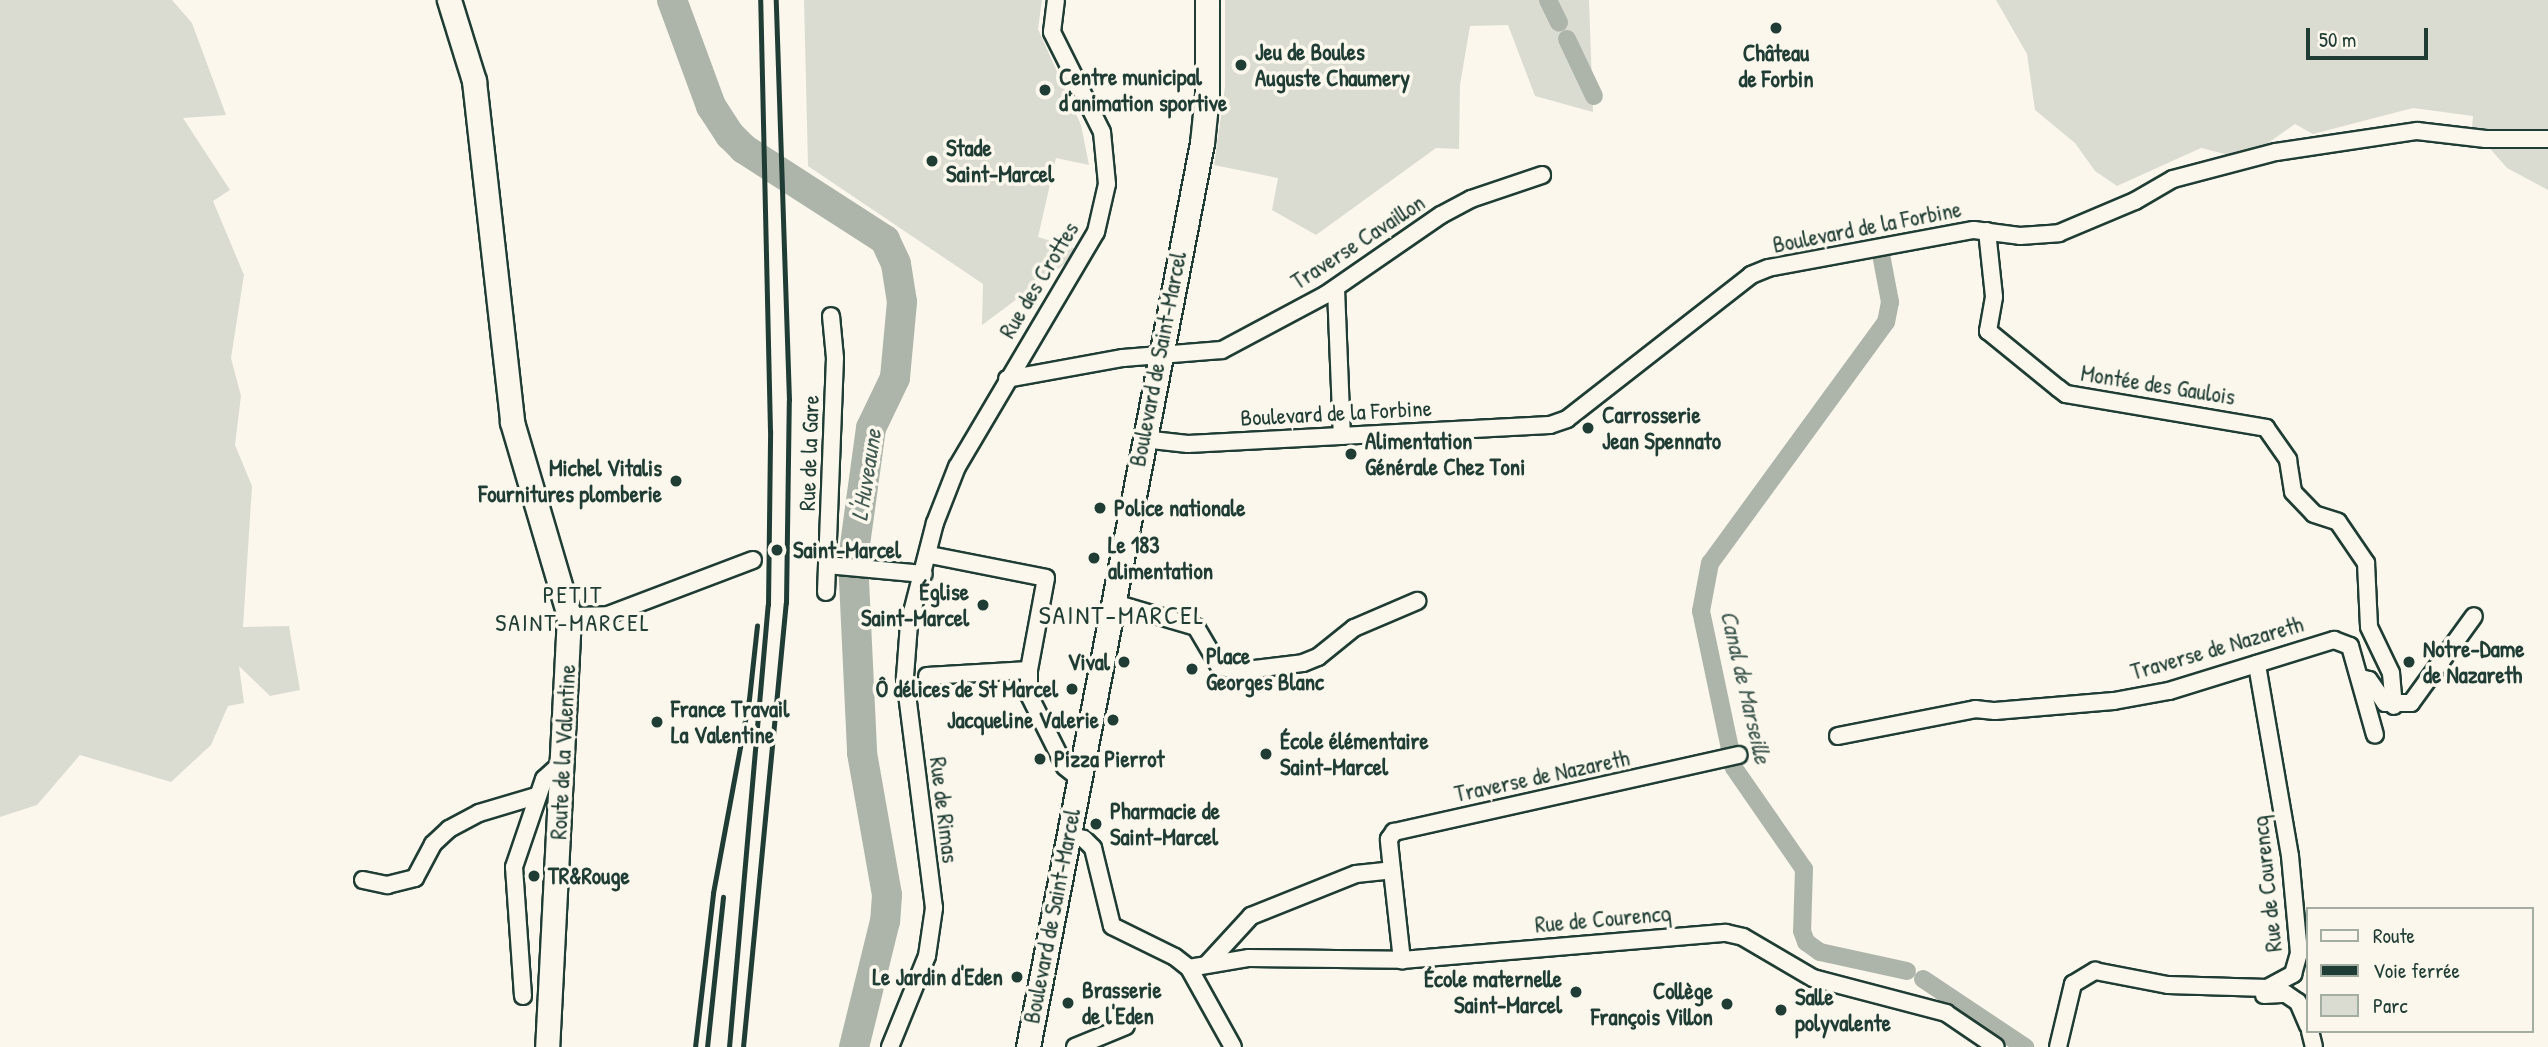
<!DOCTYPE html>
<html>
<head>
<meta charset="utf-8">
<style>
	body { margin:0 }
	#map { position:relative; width:2548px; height:1047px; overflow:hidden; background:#fbf7ec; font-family:"Patrick Hand",sans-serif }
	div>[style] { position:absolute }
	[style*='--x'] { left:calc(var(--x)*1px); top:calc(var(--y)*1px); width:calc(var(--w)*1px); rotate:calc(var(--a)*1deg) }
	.green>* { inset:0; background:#dbdcd1 }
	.canal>* { height:18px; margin:-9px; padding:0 9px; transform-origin:9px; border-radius:9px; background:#adb4aa }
	.river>* { height:30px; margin:-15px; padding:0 15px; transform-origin:15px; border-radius:15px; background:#adb4aa }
	.roads { filter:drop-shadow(2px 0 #1f3d34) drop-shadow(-2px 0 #1f3d34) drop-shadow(0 2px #1f3d34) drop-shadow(0 -2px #1f3d34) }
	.street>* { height:16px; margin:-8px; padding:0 8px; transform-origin:8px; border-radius:8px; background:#fbf7ec }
	.secondary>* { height:23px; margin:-11.5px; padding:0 11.5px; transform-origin:11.5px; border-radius:11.5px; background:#fbf7ec }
	.rail>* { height:5px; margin:-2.5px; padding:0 2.5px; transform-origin:2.5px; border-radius:2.5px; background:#1f3d34 }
	.dots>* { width:19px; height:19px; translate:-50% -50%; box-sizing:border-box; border:4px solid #fbf7ec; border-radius:50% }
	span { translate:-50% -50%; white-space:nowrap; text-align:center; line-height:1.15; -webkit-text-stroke:7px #fbf7ec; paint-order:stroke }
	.poi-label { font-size:23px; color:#1f3d34; font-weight:700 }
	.left { translate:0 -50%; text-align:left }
	.right { translate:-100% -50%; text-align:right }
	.street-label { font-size:23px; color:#1f3d34 }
	.water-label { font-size:24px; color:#425b52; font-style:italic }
	.neighbourhood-label { font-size:24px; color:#1f3d34; letter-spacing:2px }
	.quarter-label { font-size:26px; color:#1f3d34; letter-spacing:2px }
	.legend { position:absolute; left:2306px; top:907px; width:228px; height:126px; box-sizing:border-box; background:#fbf7ec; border:2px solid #a3ada2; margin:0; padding:9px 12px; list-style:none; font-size:21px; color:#1f3d34 }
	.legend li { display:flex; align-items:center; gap:14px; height:35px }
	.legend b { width:35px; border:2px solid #a3ada2 }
	.scale { position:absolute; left:2306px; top:28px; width:122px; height:32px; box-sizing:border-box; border:4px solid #1f3d34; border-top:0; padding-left:9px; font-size:21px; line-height:24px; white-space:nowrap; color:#1f3d34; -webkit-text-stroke:5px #fbf7ec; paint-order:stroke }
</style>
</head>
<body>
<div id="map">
	<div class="green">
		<i style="clip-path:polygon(0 0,172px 0,192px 23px,226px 115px,183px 118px,230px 190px,213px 201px,244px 275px,231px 358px,241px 396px,235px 445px,252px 486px,243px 627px,289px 626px,300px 690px,270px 696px,239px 666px,244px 703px,228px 706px,211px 745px,171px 782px,80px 755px,37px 805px,0 817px)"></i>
		<i style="clip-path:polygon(804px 0,1042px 0,1038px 29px,1081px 125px,1089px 165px,1056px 158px,1038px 237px,1074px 248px,1071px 259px,982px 325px,983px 284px,808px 166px)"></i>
		<i style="clip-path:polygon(1225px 0,1589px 0,1593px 112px,1535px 96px,1508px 25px,1470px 26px,1460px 85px,1459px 149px,1436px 148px,1316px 235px,1272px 210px,1278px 178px,1214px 165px,1225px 87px)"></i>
		<i style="clip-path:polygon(1996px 0,2548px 0,2548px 190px,2507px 168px,2472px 128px,2473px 116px,2413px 108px,2313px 134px,2295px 124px,2265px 145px,2233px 156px,2201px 148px,2117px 186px,2095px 171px,2075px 143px,2035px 110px,2027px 54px)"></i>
	</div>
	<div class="canal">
		<i style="--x:1548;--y:0;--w:25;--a:64"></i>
		<i style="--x:1567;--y:39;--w:63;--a:64.7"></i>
		<i style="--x:1880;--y:249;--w:54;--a:79.3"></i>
		<i style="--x:1890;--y:302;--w:20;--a:101"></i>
		<i style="--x:1886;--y:322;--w:298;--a:126.1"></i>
		<i style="--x:1710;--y:563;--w:49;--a:100.6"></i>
		<i style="--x:1701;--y:611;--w:160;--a:78.1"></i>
		<i style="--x:1734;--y:768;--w:123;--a:55.3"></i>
		<i style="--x:1804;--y:869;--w:62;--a:91.8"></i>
		<i style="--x:1802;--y:931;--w:12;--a:70"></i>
		<i style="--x:1806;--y:942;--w:17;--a:36"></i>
		<i style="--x:1820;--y:952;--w:89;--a:12.3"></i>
		<i style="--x:1923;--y:979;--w:123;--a:33.7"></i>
	</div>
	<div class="river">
		<i style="--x:672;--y:0;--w:113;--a:69.8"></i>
		<i style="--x:711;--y:106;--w:35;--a:57"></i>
		<i style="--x:730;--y:135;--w:20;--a:45"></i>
		<i style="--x:744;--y:149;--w:168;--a:32.8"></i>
		<i style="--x:885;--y:240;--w:26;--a:65"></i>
		<i style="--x:896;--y:264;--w:38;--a:81"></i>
		<i style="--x:902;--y:302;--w:76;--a:95.3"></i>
		<i style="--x:895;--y:378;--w:55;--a:115.6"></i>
		<i style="--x:871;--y:428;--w:132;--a:97.8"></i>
		<i style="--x:853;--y:559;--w:194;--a:87.3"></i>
		<i style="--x:862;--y:753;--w:144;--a:80"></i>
		<i style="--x:887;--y:895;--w:26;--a:94"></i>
		<i style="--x:885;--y:921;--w:130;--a:103.8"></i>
	</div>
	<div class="roads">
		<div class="street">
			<i style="--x:1987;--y:231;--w:66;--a:83.9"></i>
			<i style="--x:1994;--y:297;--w:35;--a:100"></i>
			<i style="--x:1988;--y:331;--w:90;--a:39.2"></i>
			<i style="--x:2058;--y:388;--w:10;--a:37"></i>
			<i style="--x:2066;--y:394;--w:203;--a:9.6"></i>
			<i style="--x:2266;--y:428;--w:39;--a:55"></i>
			<i style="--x:2288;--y:460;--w:32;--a:81"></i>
			<i style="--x:2293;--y:492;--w:30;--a:46"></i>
			<i style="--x:2314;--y:514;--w:25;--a:18"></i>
			<i style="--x:2338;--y:522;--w:50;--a:55.7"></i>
			<i style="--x:2366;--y:563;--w:64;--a:87.3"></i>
			<i style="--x:2369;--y:627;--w:51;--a:64.4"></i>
			<i style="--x:2391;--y:673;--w:33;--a:85"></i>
			<i style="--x:1336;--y:289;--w:147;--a:87.7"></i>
			<i style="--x:1007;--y:379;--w:118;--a:-10.3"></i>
			<i style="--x:1123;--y:358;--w:99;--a:-4.6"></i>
			<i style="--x:1222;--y:350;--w:117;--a:-28.1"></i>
			<i style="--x:1325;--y:295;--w:141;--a:-34.6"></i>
			<i style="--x:1441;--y:215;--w:34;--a:-28"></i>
			<i style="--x:1471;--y:199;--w:75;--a:-18.7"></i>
			<i style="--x:1143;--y:439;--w:45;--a:6.3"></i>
			<i style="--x:1188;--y:444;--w:362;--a:-3"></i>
			<i style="--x:1550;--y:425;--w:18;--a:-19"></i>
			<i style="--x:1567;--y:419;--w:234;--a:-38"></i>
			<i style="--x:1751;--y:275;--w:18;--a:-22"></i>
			<i style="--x:1768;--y:268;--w:209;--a:-10.5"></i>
			<i style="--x:1974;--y:230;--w:46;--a:7.4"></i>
			<i style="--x:2020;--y:236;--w:39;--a:-4"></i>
			<i style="--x:2059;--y:233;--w:82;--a:-22.8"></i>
			<i style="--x:2135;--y:201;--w:44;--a:-30.1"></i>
			<i style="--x:2173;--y:179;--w:106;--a:-14.7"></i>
			<i style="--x:2276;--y:152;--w:143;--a:-8.5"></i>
			<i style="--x:2417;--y:131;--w:69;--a:6.6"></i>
			<i style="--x:2486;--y:139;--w:62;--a:0"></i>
			<i style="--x:930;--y:555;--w:118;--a:11.2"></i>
			<i style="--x:1046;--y:578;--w:94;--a:100.5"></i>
			<i style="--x:1029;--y:670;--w:25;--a:90"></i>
			<i style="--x:1029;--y:695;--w:80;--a:63.4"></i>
			<i style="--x:1065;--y:767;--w:16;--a:38"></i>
			<i style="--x:827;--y:565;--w:97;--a:5.3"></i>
			<i style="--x:826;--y:592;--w:234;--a:-87.8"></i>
			<i style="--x:835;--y:358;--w:42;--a:-95.4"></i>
			<i style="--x:1111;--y:602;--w:89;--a:16.4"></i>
			<i style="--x:1196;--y:627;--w:45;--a:59.5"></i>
			<i style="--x:1219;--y:666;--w:20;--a:15"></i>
			<i style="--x:1238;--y:671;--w:65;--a:-7"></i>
			<i style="--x:1303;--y:663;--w:16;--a:-22"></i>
			<i style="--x:1318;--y:657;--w:46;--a:-38.9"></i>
			<i style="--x:1354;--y:628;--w:69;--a:-23.2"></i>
			<i style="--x:569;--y:616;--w:39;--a:-1"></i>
			<i style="--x:608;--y:615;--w:155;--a:-20.8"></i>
			<i style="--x:927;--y:676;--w:102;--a:-3.4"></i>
			<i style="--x:2361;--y:678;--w:8;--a:14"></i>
			<i style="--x:2369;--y:680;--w:28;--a:55"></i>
			<i style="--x:2385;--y:703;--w:26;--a:0"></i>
			<i style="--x:2411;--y:703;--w:107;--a:-54.1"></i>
			<i style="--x:1838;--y:736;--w:140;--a:-11.1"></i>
			<i style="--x:1975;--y:709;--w:20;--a:6"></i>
			<i style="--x:1995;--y:711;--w:119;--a:-4.8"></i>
			<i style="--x:2114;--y:701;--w:56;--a:-10.3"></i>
			<i style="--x:2169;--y:691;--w:173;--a:-17.2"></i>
			<i style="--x:2334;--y:640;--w:17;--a:21"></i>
			<i style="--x:2350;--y:646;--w:92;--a:74.3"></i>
			<i style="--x:1067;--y:835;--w:17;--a:13"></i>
			<i style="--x:1084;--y:839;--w:13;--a:45"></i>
			<i style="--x:1093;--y:848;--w:80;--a:76.3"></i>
			<i style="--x:1112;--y:926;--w:70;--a:26.2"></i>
			<i style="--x:1175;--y:957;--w:18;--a:38"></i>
			<i style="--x:1189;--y:968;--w:90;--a:60.9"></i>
			<i style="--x:1392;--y:870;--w:31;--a:-96"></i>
			<i style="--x:1389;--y:839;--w:9;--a:-54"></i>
			<i style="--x:1394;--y:832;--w:353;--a:-12.6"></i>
			<i style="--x:363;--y:880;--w:25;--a:12"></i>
			<i style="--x:387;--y:885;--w:29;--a:-14"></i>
			<i style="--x:415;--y:878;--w:38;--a:-62"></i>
			<i style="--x:433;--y:844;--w:22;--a:-43"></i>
			<i style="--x:449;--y:829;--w:34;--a:-28"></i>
			<i style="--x:479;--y:813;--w:59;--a:-16.6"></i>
			<i style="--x:1208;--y:963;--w:64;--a:-47.5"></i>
			<i style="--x:1251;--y:916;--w:113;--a:-21.8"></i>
			<i style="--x:1356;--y:874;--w:36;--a:-6"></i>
			<i style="--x:1392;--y:870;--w:91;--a:83.7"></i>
			<i style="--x:1189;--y:968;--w:61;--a:-9.5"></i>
			<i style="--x:1249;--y:958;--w:153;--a:0.7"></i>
			<i style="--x:1402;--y:960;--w:325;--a:-4.8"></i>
			<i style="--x:1726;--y:933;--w:17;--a:13"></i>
			<i style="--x:1743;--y:937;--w:81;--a:30.4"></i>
			<i style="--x:1813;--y:978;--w:138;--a:14.7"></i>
			<i style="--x:1946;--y:1013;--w:60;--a:34.2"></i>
			<i style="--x:2264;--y:995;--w:22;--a:-3"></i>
			<i style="--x:2286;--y:994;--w:14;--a:34"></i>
			<i style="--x:2298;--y:1002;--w:26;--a:67"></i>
			<i style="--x:523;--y:996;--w:129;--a:-94"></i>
			<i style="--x:514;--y:867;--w:93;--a:-71.2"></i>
			<i style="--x:544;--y:779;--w:25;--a:-42"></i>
			<i style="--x:2310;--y:1031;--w:16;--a:76"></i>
			<i style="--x:890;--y:1047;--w:98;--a:-67.9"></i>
			<i style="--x:927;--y:956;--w:49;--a:-81.7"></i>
			<i style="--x:934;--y:908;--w:233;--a:-97.2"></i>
			<i style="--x:905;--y:677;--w:53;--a:-85.7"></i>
			<i style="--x:909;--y:624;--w:104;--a:-75.6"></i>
			<i style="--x:935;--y:523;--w:60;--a:-68.6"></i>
			<i style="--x:957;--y:467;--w:273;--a:-59.4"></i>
			<i style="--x:1096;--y:232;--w:49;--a:-77.1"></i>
			<i style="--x:1107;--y:184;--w:52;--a:-95.5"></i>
			<i style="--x:1102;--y:132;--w:112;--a:-116.6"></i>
			<i style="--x:1052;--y:32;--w:32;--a:-83"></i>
			<i style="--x:1075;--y:1047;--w:55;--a:-22.4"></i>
			<i style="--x:2058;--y:1047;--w:65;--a:-76.6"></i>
			<i style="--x:2073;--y:984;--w:26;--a:-31"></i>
			<i style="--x:2095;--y:971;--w:74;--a:10.9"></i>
			<i style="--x:2168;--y:985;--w:99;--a:1.7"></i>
			<i style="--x:2267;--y:988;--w:30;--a:-28"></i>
			<i style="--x:2293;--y:974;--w:22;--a:-74"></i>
			<i style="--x:2299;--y:953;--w:97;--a:-95.3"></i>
			<i style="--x:2290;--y:856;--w:195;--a:-99.8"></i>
		</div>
		<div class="secondary">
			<i style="--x:449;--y:0;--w:85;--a:72.8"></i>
			<i style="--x:474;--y:81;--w:343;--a:83.6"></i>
			<i style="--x:512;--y:422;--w:202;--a:73.6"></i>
			<i style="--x:569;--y:616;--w:432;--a:92.9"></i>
			<i style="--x:1028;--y:1047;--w:921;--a:-79.11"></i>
			<i style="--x:1202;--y:143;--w:48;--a:-84.1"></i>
			<i style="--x:1207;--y:95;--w:95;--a:-90"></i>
		</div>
	</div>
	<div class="rail">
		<i style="--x:695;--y:1047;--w:155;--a:-83.3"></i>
		<i style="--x:713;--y:893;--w:197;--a:-79.5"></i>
		<i style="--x:749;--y:699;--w:74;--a:-83.8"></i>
		<i style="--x:707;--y:1047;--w:151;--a:-83.9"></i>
		<i style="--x:729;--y:1047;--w:444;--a:-85"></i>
		<i style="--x:768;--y:605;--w:174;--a:-89.3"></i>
		<i style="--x:770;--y:431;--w:431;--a:-91.3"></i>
		<i style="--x:743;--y:1047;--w:446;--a:-84.5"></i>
		<i style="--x:786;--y:603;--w:203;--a:-89.2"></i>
		<i style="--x:789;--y:400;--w:400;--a:-91.9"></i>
	</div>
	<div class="dots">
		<i style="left:1776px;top:28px;background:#1f3d34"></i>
		<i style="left:1241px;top:65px;background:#1f3d34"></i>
		<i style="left:1045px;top:90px;background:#1f3d34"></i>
		<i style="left:932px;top:161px;background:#1f3d34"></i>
		<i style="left:1588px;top:428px;background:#1f3d34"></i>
		<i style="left:1351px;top:454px;background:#1f3d34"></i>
		<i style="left:676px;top:481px;background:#1f3d34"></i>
		<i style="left:1100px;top:508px;background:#1f3d34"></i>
		<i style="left:777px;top:550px;background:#1f3d34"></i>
		<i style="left:1094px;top:558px;background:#1f3d34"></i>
		<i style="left:983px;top:605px;background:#1f3d34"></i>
		<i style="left:1124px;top:662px;background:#1f3d34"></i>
		<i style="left:2409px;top:662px;background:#1f3d34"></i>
		<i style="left:1192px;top:669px;background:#1f3d34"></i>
		<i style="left:1072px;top:689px;background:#1f3d34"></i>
		<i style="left:1113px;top:720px;background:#1f3d34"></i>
		<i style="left:657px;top:722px;background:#1f3d34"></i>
		<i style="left:1266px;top:754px;background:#1f3d34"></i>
		<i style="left:1040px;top:759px;background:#1f3d34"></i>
		<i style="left:1096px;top:824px;background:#1f3d34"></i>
		<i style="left:534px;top:876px;background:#1f3d34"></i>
		<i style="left:1017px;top:977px;background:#1f3d34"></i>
		<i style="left:1576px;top:992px;background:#1f3d34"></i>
		<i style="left:1068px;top:1003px;background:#1f3d34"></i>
		<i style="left:1727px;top:1004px;background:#1f3d34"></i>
		<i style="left:1781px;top:1010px;background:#1f3d34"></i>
	</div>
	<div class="poi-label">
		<span class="left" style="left:1255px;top:65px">Jeu de Boules<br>Auguste Chaumery</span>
		<span style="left:1776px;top:66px">Château<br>de Forbin</span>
		<span class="left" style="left:1059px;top:90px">Centre municipal<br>d'animation sportive</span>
		<span class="left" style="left:946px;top:161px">Stade<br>Saint-Marcel</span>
		<span class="left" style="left:1602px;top:428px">Carrosserie<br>Jean Spennato</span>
		<span class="left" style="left:1365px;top:454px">Alimentation<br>Générale Chez Toni</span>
		<span class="right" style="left:662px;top:481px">Michel Vitalis<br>Fournitures plomberie</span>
		<span class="left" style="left:1114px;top:508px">Police nationale</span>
		<span class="left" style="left:1108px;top:558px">Le 183<br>alimentation</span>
		<span class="left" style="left:793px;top:550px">Saint-Marcel</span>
		<span class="right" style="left:969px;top:605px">Église<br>Saint-Marcel</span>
		<span class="left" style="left:2423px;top:662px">Notre-Dame<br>de Nazareth</span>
		<span class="left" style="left:1206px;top:669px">Place<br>Georges Blanc</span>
		<span class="right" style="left:1110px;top:662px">Vival</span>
		<span class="right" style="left:1058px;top:689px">Ô délices de St Marcel</span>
		<span class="left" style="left:671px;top:722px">France Travail<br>La Valentine</span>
		<span class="right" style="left:1099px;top:720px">Jacqueline Valerie</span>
		<span class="left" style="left:1280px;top:754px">École élémentaire<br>Saint-Marcel</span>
		<span class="left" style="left:1054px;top:759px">Pizza Pierrot</span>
		<span class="left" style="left:1110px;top:824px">Pharmacie de<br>Saint-Marcel</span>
		<span class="left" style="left:548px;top:876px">TR&amp;Rouge</span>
		<span class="right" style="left:1003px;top:977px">Le Jardin d'Eden</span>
		<span class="right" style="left:1562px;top:992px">École maternelle<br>Saint-Marcel</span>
		<span class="left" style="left:1082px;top:1003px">Brasserie<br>de l'Eden</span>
		<span class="right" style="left:1713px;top:1004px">Collège<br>François Villon</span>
		<span class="left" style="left:1795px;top:1010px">Salle<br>polyvalente</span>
	</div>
	<div class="street-label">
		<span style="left:1867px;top:227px;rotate:-11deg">Boulevard de la Forbine</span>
		<span style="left:1358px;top:242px;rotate:-33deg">Traverse Cavaillon</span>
		<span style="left:1039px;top:280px;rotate:-59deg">Rue des Crottes</span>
		<span style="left:1158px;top:359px;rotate:-79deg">Boulevard de Saint-Marcel</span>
		<span style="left:2158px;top:385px;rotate:9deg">Montée des Gaulois</span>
		<span style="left:1336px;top:413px;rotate:-3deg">Boulevard de la Forbine</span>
		<span style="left:809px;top:453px;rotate:-88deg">Rue de la Gare</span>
		<span style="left:2217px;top:648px;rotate:-16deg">Traverse de Nazareth</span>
		<span style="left:563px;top:752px;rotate:-87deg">Route de la Valentine</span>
		<span style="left:1542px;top:776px;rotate:-12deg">Traverse de Nazareth</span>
		<span style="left:944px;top:810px;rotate:83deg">Rue de Rimas</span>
		<span style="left:2267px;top:884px;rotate:-96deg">Rue de Courencq</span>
		<span style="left:1052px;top:916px;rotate:-79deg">Boulevard de Saint-Marcel</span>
		<span style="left:1603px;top:919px;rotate:-5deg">Rue de Courencq</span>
	</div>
	<div class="water-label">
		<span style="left:866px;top:475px;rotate:-81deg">L'Huveaune</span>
		<span style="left:1746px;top:687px;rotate:77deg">Canal de Marseille</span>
	</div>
	<div class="neighbourhood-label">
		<span style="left:573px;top:609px">PETIT<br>SAINT-MARCEL</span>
	</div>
	<div class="quarter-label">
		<span style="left:1122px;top:615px">SAINT-MARCEL</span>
	</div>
	<ul class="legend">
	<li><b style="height:9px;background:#fbf7ec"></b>Route</li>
	<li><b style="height:9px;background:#1f3d34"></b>Voie ferrée</li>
	<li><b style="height:19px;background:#dbdcd1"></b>Parc</li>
	</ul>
	<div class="scale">50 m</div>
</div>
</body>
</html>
